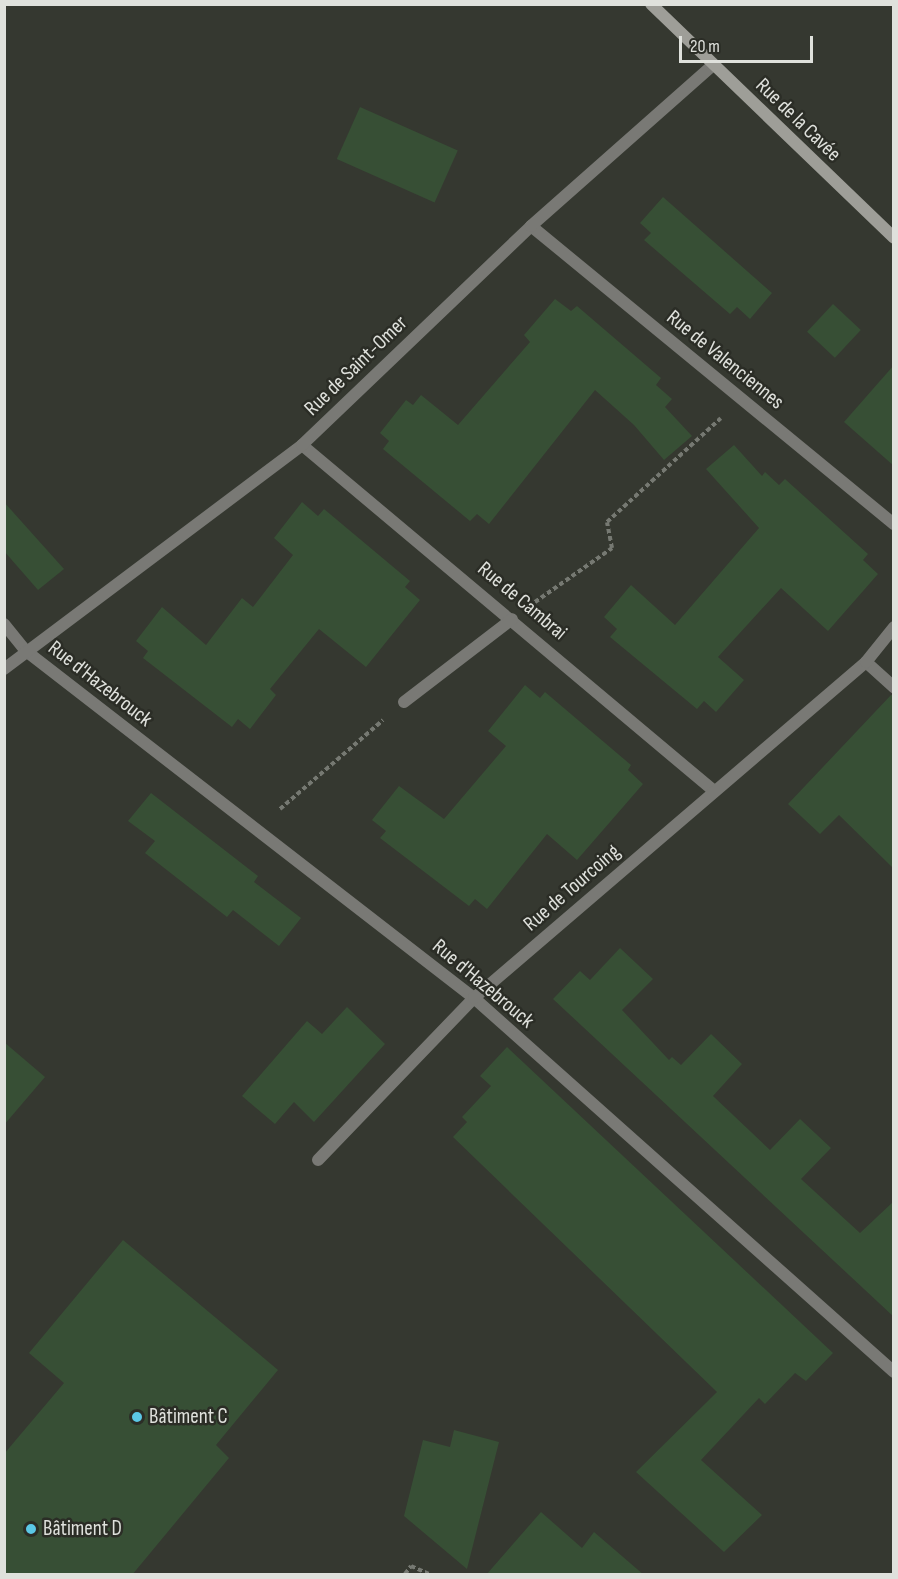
<!DOCTYPE html>
<html>
<head>
<meta charset="utf-8">
<style>
	body { margin:0 }
	#map { position:relative; width:898px; height:1579px; overflow:hidden; background:#353830; font-family:"Sofia Sans Condensed",sans-serif }
	div>[style] { position:absolute }
	[style*='--x'] { left:calc(var(--x)*1px); top:calc(var(--y)*1px); width:calc(var(--w)*1px); rotate:calc(var(--a)*1deg) }
	.building>* { inset:0; background:#374f35; transform-origin:0 0 }
	.path>* { height:4px; margin-top:-2px; transform-origin:0; background:repeating-linear-gradient(90deg,#767972 0 4.5px,transparent 0 7.5px) }
	.street>* { height:12px; margin:-6px; padding:0 6px; transform-origin:6px; border-radius:6px; background:#797975 }
	.secondary>* { height:12px; margin:-6px; padding:0 6px; transform-origin:6px; border-radius:6px; background:#9e9e98 }
	.dots>* { width:16px; height:16px; translate:-50% -50%; box-sizing:border-box; border:3px solid #2b2d26; border-radius:50% }
	span { translate:-50% -50%; white-space:nowrap; text-align:center; line-height:1.15; -webkit-text-stroke:5px #2b2d26; paint-order:stroke }
	.street-label { font-size:21px; color:#dfe1dc }
	.poi-label { font-size:21px; color:#dfe1dc }
	.left { translate:0 -50%; text-align:left }
	.frame { position:absolute; inset:0; border:6px solid #dfe1dc; pointer-events:none }
	.scale { position:absolute; left:679px; top:36px; width:134px; height:27px; box-sizing:border-box; border:3px solid #dfe1dc; border-top:0; padding-left:8px; font-size:18px; line-height:21px; white-space:nowrap; color:#dfe1dc; -webkit-text-stroke:4px #2b2d26; paint-order:stroke }
</style>
</head>
<body>
<div id="map">
	<div class="building">
		<i style="left:360px;top:107px;width:107px;height:57px;rotate:24deg"></i>
		<i style="clip-path:polygon(663px 197px,772px 293px,750px 319px,737px 307px,730px 314px,644px 240px,651px 233px,640px 223px)"></i>
		<i style="clip-path:polygon(555px 299px,571px 311px,577px 306px,661px 378px,656px 385px,672px 399px,665px 407px,692px 436px,664px 460px,634px 425px,595px 390px,489px 524px,477px 514px,470px 521px,383px 449px,389px 441px,380px 433px,406px 400px,413px 405px,421px 395px,458px 425px,530px 342px,524px 335px)"></i>
		<i style="left:833px;top:304px;width:38px;height:38px;rotate:43deg"></i>
		<i style="clip-path:polygon(894px 365px,894px 466px,844px 422px)"></i>
		<i style="clip-path:polygon(734px 445px,762px 476px,765px 472px,779px 485px,785px 479px,868px 554px,863px 560px,878px 574px,828px 631px,781px 588px,718px 657px,744px 680px,716px 712px,704px 701px,697px 709px,610px 637px,617px 629px,604px 617px,631px 585px,675px 625px,759px 528px,706px 469px)"></i>
		<i style="clip-path:polygon(4px 502px,64px 569px,38px 590px,4px 551px)"></i>
		<i style="clip-path:polygon(302px 502px,318px 516px,324px 509px,410px 581px,405px 587px,420px 600px,366px 667px,319px 629px,270px 689px,276px 695px,250px 729px,238px 719px,232px 727px,143px 658px,148px 651px,136px 641px,162px 607px,206px 645px,242px 598px,253px 607px,293px 555px,274px 538px)"></i>
		<i style="clip-path:polygon(525px 685px,540px 698px,545px 692px,631px 765px,628px 770px,643px 784px,577px 860px,547px 834px,487px 909px,475px 899px,469px 906px,380px 838px,386px 831px,372px 820px,399px 786px,444px 819px,506px 746px,488px 731px)"></i>
		<i style="clip-path:polygon(891px 695px,894px 695px,894px 869px,839px 815px,820px 834px,788px 804px)"></i>
		<i style="clip-path:polygon(151px 793px,258px 876px,254px 882px,301px 918px,279px 946px,233px 910px,227px 917px,145px 853px,155px 841px,128px 821px)"></i>
		<i style="clip-path:polygon(620px 948px,653px 979px,622px 1010px,669px 1060px,672px 1057px,681px 1065px,711px 1034px,742px 1064px,713px 1096px,770px 1150px,800px 1119px,831px 1148px,801px 1179px,860px 1233px,894px 1201px,894px 1317px,553px 999px,580px 971px,590px 980px)"></i>
		<i style="clip-path:polygon(347px 1007px,385px 1044px,314px 1122px,294px 1102px,275px 1124px,242px 1096px,307px 1021px,322px 1034px)"></i>
		<i style="clip-path:polygon(4px 1042px,45px 1077px,4px 1125px)"></i>
		<i style="clip-path:polygon(507px 1047px,833px 1353px,806px 1381px,795px 1373px,765px 1404px,759px 1398px,701px 1460px,762px 1515px,724px 1552px,636px 1472px,717px 1392px,453px 1137px,467px 1122px,462px 1117px,491px 1086px,480px 1076px)"></i>
		<i style="clip-path:polygon(123px 1240px,278px 1370px,216px 1445px,229px 1458px,132px 1575px,4px 1575px,4px 1454px,64px 1383px,29px 1353px)"></i>
		<i style="clip-path:polygon(454px 1430px,499px 1442px,467px 1569px,404px 1516px,423px 1440px,450px 1447px)"></i>
		<i style="clip-path:polygon(541px 1512px,582px 1548px,594px 1532px,644px 1575px,486px 1575px)"></i>
	</div>
	<div class="path">
		<i style="--x:535;--y:602;--w:94;--a:-35"></i>
		<i style="--x:612;--y:548;--w:26;--a:-101"></i>
		<i style="--x:607;--y:522;--w:154;--a:-42.4"></i>
		<i style="--x:280;--y:809;--w:136;--a:-40.8"></i>
		<i style="--x:405;--y:1574;--w:10;--a:-53"></i>
		<i style="--x:411;--y:1566;--w:20;--a:24"></i>
	</div>
	<div class="street">
		<i style="--x:531;--y:226;--w:470;--a:39.4"></i>
		<i style="--x:302;--y:445;--w:538;--a:40.02"></i>
		<i style="--x:4;--y:624;--w:35;--a:51"></i>
		<i style="--x:26;--y:651;--w:567;--a:37.76"></i>
		<i style="--x:474;--y:998;--w:562;--a:41.68"></i>
		<i style="--x:866;--y:662;--w:38;--a:42"></i>
		<i style="--x:4;--y:669;--w:373;--a:-36.9"></i>
		<i style="--x:302;--y:445;--w:317;--a:-43.7"></i>
		<i style="--x:531;--y:226;--w:243;--a:-41.5"></i>
		<i style="--x:404;--y:702;--w:136;--a:-37.5"></i>
		<i style="--x:318;--y:1160;--w:225;--a:-46.1"></i>
		<i style="--x:474;--y:998;--w:516;--a:-40.6"></i>
		<i style="--x:866;--y:662;--w:45;--a:-51.3"></i>
	</div>
	<div class="secondary">
		<i style="--x:651;--y:4;--w:337;--a:43.9"></i>
	</div>
	<div class="dots">
		<i style="left:137px;top:1417px;background:#5bc8e6"></i>
		<i style="left:31px;top:1529px;background:#5bc8e6"></i>
	</div>
	<div class="street-label">
		<span style="left:798px;top:120px;rotate:44deg">Rue de la Cavée</span>
		<span style="left:725px;top:360px;rotate:39deg">Rue de Valenciennes</span>
		<span style="left:356px;top:366px;rotate:-44deg">Rue de Saint-Omer</span>
		<span style="left:522px;top:601px;rotate:40deg">Rue de Cambrai</span>
		<span style="left:100px;top:684px;rotate:38deg">Rue d'Hazebrouck</span>
		<span style="left:572px;top:888px;rotate:-41deg">Rue de Tourcoing</span>
		<span style="left:483px;top:984px;rotate:40deg">Rue d'Hazebrouck</span>
	</div>
	<div class="poi-label">
		<span class="left" style="left:149px;top:1417px">Bâtiment C</span>
		<span class="left" style="left:43px;top:1529px">Bâtiment D</span>
	</div>
	<div class="frame"></div>
	<div class="scale">20 m</div>
</div>
</body>
</html>
